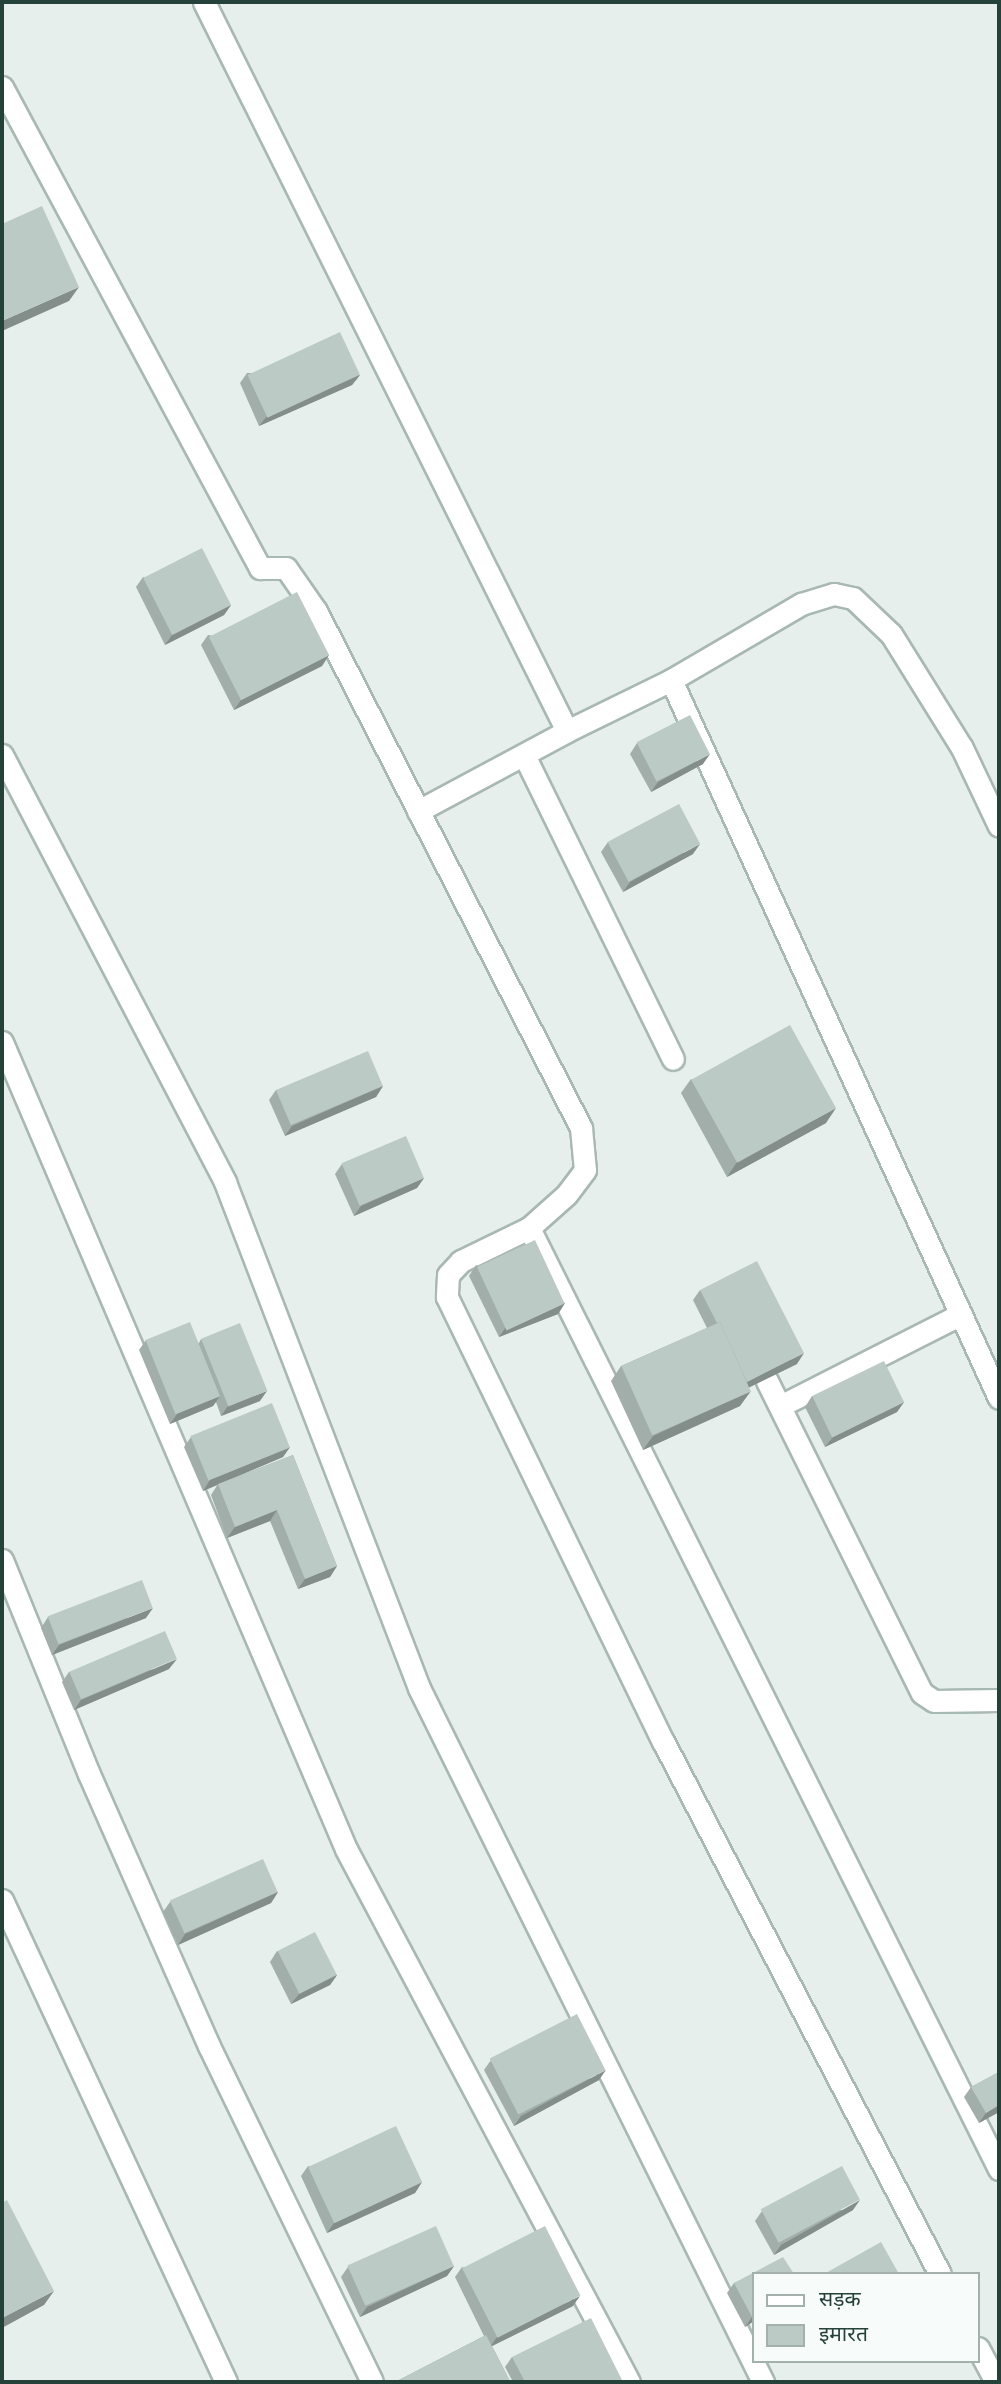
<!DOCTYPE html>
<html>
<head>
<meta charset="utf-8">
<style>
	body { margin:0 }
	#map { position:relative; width:1001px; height:2384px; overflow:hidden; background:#e6efeb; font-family:Karla,"Noto Sans Devanagari",sans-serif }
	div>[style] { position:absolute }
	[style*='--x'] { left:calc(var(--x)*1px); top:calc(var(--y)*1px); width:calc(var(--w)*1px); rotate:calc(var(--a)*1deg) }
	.roads { filter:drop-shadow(2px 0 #a8b8b2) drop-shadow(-2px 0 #a8b8b2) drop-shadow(0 2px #a8b8b2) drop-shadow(0 -2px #a8b8b2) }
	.street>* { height:21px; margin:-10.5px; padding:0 10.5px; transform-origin:10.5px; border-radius:10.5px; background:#fff }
	.wall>* { inset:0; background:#a1aea9 }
	.shaded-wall>* { inset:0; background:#838d89 }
	.building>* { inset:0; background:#bbcac4; transform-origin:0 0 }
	span { translate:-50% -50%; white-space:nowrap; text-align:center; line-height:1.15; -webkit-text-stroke:5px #f7fbf9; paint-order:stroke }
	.frame { position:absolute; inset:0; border:4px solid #24423a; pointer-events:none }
	.legend { position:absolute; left:752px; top:2272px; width:228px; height:91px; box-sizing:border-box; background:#f7fbf9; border:2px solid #a3b1ad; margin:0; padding:9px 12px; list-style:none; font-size:21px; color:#24423a }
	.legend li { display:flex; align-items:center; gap:14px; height:35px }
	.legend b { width:35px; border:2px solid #a3b1ad }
</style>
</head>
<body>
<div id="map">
	<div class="roads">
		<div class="street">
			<i style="--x:204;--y:2;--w:814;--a:63.53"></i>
			<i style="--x:567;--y:731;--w:116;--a:-26.1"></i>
			<i style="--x:671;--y:680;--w:151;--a:-30.3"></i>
			<i style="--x:801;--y:604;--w:34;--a:-17"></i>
			<i style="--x:834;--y:594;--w:19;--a:12"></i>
			<i style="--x:853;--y:598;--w:52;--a:43.5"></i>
			<i style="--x:891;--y:634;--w:134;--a:58.1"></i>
			<i style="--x:962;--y:748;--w:86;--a:64.6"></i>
			<i style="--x:2;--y:87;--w:546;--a:61.79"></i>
			<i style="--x:260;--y:568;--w:26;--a:0"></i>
			<i style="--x:286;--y:568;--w:52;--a:55.1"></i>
			<i style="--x:316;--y:611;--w:581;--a:62.86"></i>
			<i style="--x:581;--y:1128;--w:42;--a:84.6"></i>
			<i style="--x:585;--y:1170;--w:31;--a:127"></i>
			<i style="--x:566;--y:1195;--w:50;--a:138.3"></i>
			<i style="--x:529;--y:1228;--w:76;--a:154.1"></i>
			<i style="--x:461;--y:1261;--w:19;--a:133"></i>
			<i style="--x:448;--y:1275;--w:22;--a:93"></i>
			<i style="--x:447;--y:1297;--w:496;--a:64.1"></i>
			<i style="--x:664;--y:1743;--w:598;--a:62.54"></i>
			<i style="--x:671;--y:680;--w:789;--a:65.45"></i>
			<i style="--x:2;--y:755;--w:482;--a:62.4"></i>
			<i style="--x:225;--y:1182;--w:542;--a:69.02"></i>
			<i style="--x:419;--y:1688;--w:775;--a:63.63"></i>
			<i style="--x:525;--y:757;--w:336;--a:63.9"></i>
			<i style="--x:418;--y:811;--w:169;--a:-28.2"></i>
			<i style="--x:2;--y:1042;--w:877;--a:66.91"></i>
			<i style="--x:346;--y:1849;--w:603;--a:62.03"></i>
			<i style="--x:529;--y:1228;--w:1052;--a:63.46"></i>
			<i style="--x:767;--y:1381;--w:348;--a:63.6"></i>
			<i style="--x:922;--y:1693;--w:14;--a:34"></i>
			<i style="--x:934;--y:1701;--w:65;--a:-0.9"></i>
			<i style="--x:780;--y:1406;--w:203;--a:-26.9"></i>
			<i style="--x:2;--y:1560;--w:231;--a:67.9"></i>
			<i style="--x:89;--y:1774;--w:297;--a:66.2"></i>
			<i style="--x:209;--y:2046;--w:373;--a:64.1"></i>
			<i style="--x:2;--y:1900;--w:532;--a:65.07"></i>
			<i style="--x:978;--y:2348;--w:38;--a:62"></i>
		</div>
	</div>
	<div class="wall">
		<i style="clip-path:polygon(247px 373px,360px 375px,352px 385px,259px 426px,240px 383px)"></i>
		<i style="clip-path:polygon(143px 577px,231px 605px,224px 615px,165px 645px,136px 587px)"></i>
		<i style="clip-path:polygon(208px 635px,329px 655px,322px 666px,234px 710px,201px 645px)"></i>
		<i style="clip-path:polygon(637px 743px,703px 764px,651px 792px,630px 754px)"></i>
		<i style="clip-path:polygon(608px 842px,693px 854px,623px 892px,601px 852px)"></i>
		<i style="clip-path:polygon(691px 1079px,826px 1123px,727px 1177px,681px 1093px)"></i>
		<i style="clip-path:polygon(383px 1086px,376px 1097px,285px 1136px,269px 1100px,276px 1090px)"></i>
		<i style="clip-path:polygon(342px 1164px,424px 1178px,417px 1188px,354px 1216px,335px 1174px)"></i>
		<i style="clip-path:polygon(476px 1265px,565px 1303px,558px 1314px,499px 1337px,469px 1276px)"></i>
		<i style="clip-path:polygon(700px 1290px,797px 1364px,749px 1387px,740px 1406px,643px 1450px,611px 1381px,621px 1366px,707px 1328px,693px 1300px)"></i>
		<i style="clip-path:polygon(201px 1339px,260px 1401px,221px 1416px,216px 1402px,213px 1406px,170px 1424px,139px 1350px,146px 1340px,199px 1343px)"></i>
		<i style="clip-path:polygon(812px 1396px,904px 1402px,897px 1412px,825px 1447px,805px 1407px)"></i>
		<i style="clip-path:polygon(191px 1437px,290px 1447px,283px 1457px,203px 1491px,184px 1447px)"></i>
		<i style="clip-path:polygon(293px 1455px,337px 1566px,330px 1577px,298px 1589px,270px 1521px,227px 1538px,211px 1495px,218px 1484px)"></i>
		<i style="clip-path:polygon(48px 1617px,146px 1618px,52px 1655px,41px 1628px)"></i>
		<i style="clip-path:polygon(169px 1669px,74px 1710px,62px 1682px,69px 1672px)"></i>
		<i style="clip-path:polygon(278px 1892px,271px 1903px,178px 1945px,163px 1912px,170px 1902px)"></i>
		<i style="clip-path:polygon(277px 1951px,337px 1975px,330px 1985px,291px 2004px,270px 1962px)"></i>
		<i style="clip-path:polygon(491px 2060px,599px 2080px,514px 2126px,484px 2070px)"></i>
		<i style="clip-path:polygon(999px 2072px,999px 2112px,979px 2123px,964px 2097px,971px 2087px)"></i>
		<i style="clip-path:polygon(308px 2166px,422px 2182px,415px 2193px,327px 2233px,301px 2176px)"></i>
		<i style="clip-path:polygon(853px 2210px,774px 2255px,755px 2221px,762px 2211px)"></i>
		<i style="clip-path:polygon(454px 2266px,447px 2276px,360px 2317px,341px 2277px,348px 2267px)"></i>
		<i style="clip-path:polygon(462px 2267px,573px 2306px,492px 2346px,510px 2381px,509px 2382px,395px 2382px,484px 2336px,455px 2277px)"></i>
		<i style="clip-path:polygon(754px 2274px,754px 2321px,745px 2327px,727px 2293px,734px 2283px)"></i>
		<i style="clip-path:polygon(512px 2357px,623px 2382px,513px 2382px,505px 2367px)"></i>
	</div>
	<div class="shaded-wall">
		<i style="clip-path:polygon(79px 287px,69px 301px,2px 331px,2px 321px)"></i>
		<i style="clip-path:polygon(360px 375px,352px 385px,259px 426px,267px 416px)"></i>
		<i style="clip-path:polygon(231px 605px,224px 615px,165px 645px,172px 635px)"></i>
		<i style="clip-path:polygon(329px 655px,322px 666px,234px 710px,241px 700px)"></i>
		<i style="clip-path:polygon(710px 754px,703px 764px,651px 792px,658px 782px)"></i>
		<i style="clip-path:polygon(700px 844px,693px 854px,623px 892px,630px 882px)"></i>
		<i style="clip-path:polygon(383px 1086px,376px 1097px,285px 1136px,292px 1126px)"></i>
		<i style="clip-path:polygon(836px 1108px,826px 1123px,727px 1177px,737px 1162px)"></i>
		<i style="clip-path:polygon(424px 1178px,417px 1188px,354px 1216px,361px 1206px)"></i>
		<i style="clip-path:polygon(565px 1303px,558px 1314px,499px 1337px,506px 1327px)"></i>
		<i style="clip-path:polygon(804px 1353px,797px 1364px,740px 1392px,747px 1382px)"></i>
		<i style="clip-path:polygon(267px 1391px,260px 1401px,221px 1416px,228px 1406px)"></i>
		<i style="clip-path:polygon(751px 1391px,740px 1406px,643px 1450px,653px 1436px)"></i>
		<i style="clip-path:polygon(220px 1396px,213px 1406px,170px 1424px,177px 1414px)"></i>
		<i style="clip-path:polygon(904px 1402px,897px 1412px,825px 1447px,833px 1437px)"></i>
		<i style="clip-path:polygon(290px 1447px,283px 1457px,203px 1491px,210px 1480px)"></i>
		<i style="clip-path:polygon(277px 1510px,270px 1521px,227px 1538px,235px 1527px)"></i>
		<i style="clip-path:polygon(337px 1566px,330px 1577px,298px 1589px,305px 1579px)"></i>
		<i style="clip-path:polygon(153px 1608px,146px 1618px,52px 1655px,59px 1645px)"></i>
		<i style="clip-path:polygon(177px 1659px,169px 1669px,74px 1710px,81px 1700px)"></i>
		<i style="clip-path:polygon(278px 1892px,271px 1903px,178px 1945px,185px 1934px)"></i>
		<i style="clip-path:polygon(337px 1975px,330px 1985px,291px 2004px,299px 1994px)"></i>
		<i style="clip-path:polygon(606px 2070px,599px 2080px,514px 2126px,521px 2116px)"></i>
		<i style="clip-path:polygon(999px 2105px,999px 2112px,979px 2123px,986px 2113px)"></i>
		<i style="clip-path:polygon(422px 2182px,415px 2193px,327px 2233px,334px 2223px)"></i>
		<i style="clip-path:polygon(860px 2200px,853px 2210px,774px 2255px,781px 2245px)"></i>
		<i style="clip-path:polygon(454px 2266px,447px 2276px,360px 2317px,367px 2307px)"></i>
		<i style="clip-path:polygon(54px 2291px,44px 2305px,2px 2328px,2px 2318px)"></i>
		<i style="clip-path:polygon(580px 2296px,573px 2306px,490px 2347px,497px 2337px)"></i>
		<i style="clip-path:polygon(754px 2316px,754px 2321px,745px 2327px,752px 2317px)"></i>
	</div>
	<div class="building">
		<i style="clip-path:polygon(42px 206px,79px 287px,2px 321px,2px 224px)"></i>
		<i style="left:340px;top:332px;width:47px;height:102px;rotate:65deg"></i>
		<i style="left:202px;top:548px;width:64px;height:66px;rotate:63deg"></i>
		<i style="left:297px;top:592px;width:71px;height:99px;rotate:63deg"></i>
		<i style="left:690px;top:715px;width:44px;height:60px;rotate:63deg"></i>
		<i style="left:679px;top:804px;width:45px;height:81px;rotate:62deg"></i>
		<i style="left:790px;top:1025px;width:95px;height:113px;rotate:61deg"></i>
		<i style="left:368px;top:1051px;width:38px;height:100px;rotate:67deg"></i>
		<i style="left:406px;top:1136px;width:46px;height:70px;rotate:67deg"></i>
		<i style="left:535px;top:1240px;width:70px;height:64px;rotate:65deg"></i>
		<i style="clip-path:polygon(757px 1261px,804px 1353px,747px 1382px,720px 1322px,717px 1323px,700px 1290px)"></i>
		<i style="left:190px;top:1322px;width:80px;height:48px;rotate:68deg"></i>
		<i style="left:720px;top:1322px;width:76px;height:108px;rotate:66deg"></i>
		<i style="left:240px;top:1323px;width:73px;height:42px;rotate:68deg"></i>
		<i style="left:884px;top:1361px;width:46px;height:80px;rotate:64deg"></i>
		<i style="left:272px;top:1403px;width:48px;height:88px;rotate:68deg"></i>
		<i style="clip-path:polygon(293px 1455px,337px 1566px,305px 1579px,277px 1510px,235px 1527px,218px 1484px)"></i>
		<i style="left:142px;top:1580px;width:30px;height:101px;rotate:69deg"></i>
		<i style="left:165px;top:1631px;width:30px;height:104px;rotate:67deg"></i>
		<i style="left:263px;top:1859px;width:36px;height:102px;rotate:66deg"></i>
		<i style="left:315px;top:1932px;width:48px;height:42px;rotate:63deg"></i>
		<i style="left:577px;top:2014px;width:63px;height:98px;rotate:63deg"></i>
		<i style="clip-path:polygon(999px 2072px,999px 2105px,986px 2113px,971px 2087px)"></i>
		<i style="left:396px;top:2126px;width:62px;height:97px;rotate:65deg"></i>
		<i style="left:842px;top:2166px;width:38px;height:92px;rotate:62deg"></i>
		<i style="clip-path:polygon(7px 2200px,54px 2291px,2px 2318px,2px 2203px)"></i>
		<i style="left:436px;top:2226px;width:44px;height:97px;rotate:66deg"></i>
		<i style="left:545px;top:2226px;width:78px;height:93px;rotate:63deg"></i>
		<i style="clip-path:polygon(881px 2242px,899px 2274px,824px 2274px)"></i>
		<i style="clip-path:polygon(783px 2257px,794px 2274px,754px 2274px,754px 2316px,752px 2317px,734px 2283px)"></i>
		<i style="clip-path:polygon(591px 2318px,623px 2382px,525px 2382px,512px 2357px)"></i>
		<i style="clip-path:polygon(486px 2335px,510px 2381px,507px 2382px,395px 2382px)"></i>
	</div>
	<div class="frame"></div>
	<ul class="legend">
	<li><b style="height:9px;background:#fff"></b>सड़क</li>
	<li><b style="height:19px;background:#bbcac4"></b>इमारत</li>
	</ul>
</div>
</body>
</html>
